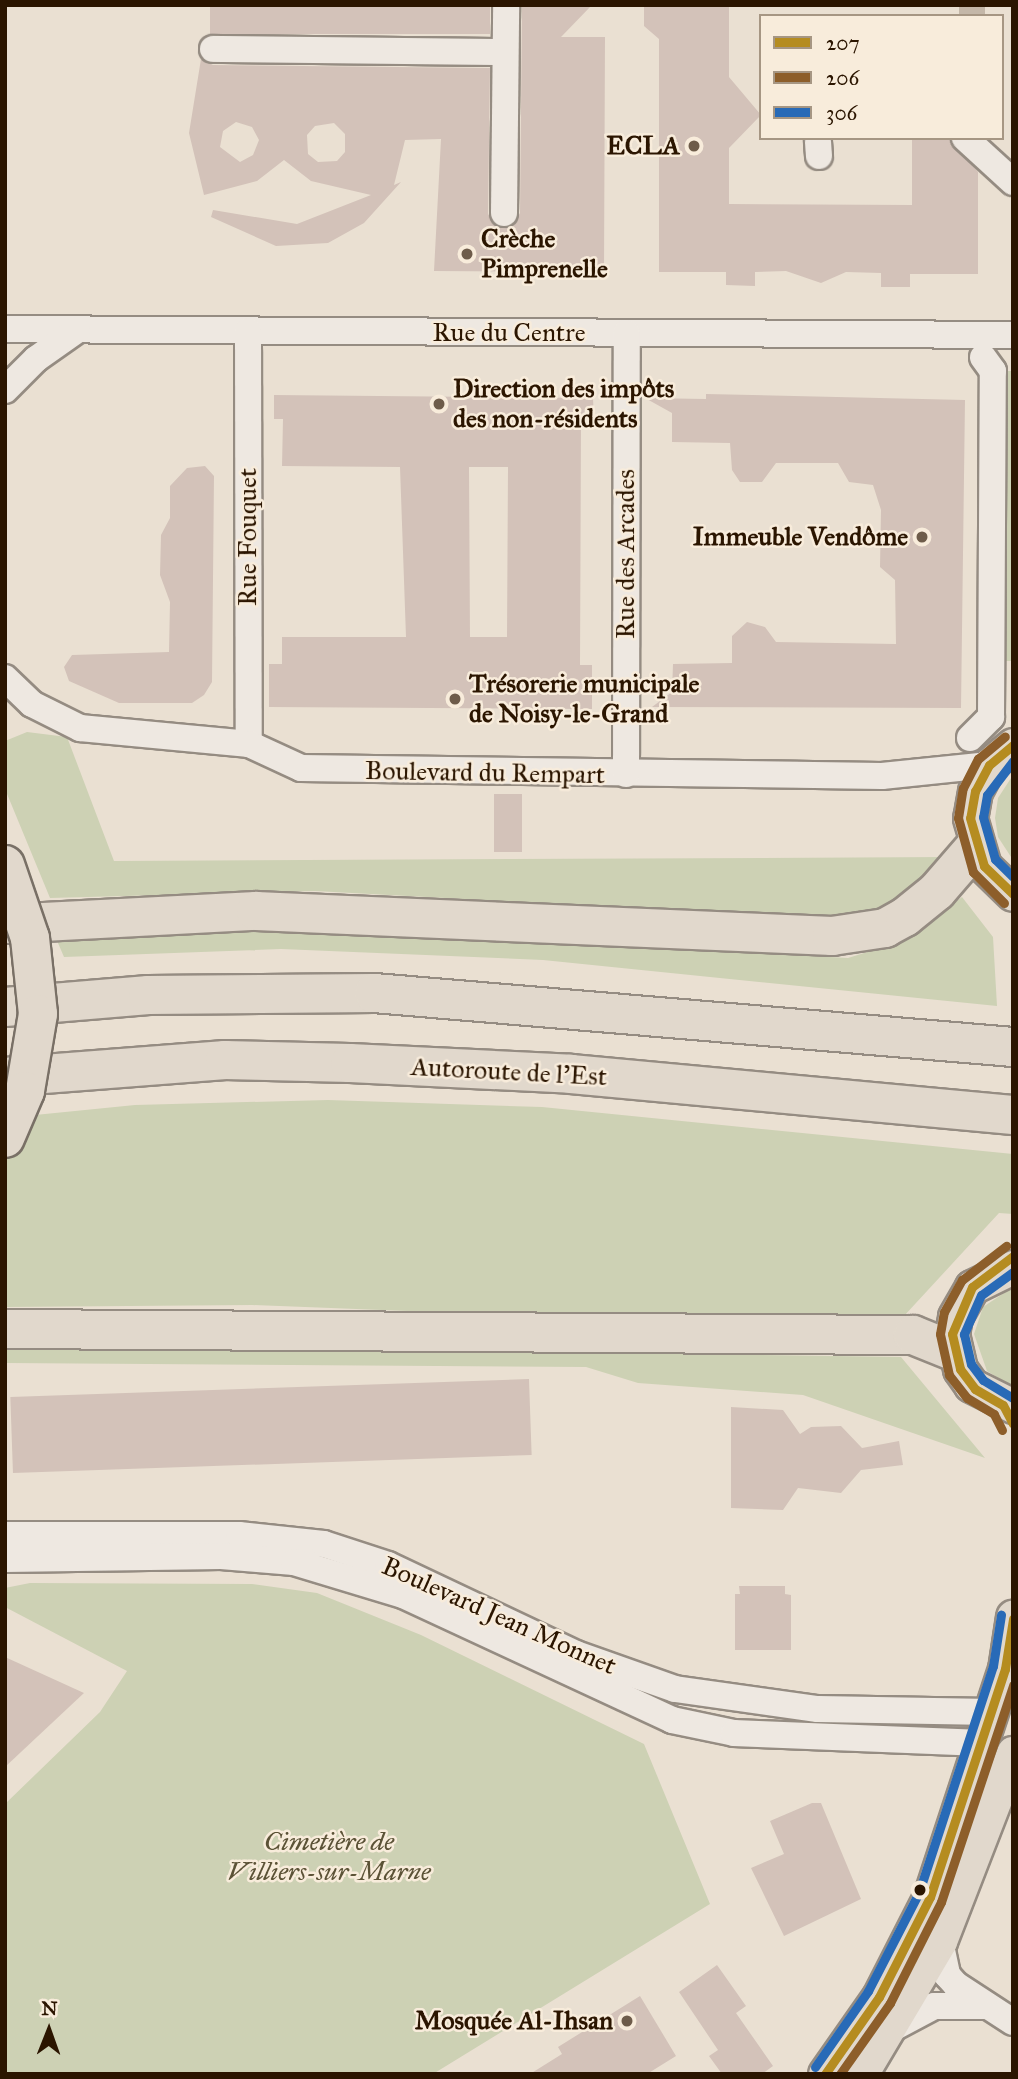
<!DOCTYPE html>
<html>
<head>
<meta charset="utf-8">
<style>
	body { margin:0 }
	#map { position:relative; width:1018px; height:2079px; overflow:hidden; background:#eae0d2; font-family:"IM FELL Great Primer",serif }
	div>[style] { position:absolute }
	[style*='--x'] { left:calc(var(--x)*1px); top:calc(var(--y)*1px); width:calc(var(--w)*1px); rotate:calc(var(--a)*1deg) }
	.green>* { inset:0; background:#cdd1b4 }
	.building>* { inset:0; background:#d3c2b9; transform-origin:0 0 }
	.minor-tunnel>* { height:26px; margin-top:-13px; transform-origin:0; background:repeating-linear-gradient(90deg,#c4b7a8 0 26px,transparent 0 39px) }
	.roads { filter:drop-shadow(2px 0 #958c82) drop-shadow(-2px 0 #958c82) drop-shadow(0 2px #958c82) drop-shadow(0 -2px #958c82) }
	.minor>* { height:26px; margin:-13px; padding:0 13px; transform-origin:13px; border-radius:13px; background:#eee8e1 }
	.major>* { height:33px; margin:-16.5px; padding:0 16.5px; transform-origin:16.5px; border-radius:16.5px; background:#e1d8cc }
	.highway>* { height:38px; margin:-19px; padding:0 19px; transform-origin:19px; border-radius:19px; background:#e1d8cc }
	.bridges { filter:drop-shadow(2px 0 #797066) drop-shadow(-2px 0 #797066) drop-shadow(0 2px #797066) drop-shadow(0 -2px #797066) }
	.highway-bridge>* { height:38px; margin:-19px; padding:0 19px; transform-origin:19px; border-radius:19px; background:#e1d8cc }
	.bus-1>* { height:9px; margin:-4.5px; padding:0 4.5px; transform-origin:4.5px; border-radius:4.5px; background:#b58c20 }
	.bus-2>* { height:9px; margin:-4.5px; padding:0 4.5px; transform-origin:4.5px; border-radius:4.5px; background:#8d5e2a }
	.bus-3>* { height:9px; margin:-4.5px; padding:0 4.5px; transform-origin:4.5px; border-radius:4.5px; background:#286ab7 }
	.dots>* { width:19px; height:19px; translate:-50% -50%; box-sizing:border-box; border:4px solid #f8ecdb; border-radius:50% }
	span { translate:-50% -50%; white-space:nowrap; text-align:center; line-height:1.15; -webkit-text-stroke:5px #f8ecdb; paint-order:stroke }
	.poi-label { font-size:26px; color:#2b1500; font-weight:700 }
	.right { translate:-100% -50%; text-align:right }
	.left { translate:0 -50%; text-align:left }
	.street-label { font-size:26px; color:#2b1500 }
	.park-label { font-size:26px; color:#5b5236; font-style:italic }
	.frame { position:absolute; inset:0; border:7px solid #2b1500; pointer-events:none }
	.legend { position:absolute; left:759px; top:14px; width:245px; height:126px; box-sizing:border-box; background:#f8ecdb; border:2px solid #a69683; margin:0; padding:9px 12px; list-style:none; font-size:21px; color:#2b1500 }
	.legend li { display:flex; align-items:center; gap:14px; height:35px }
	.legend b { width:35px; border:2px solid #a69683 }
	.north { position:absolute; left:14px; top:1995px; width:70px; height:70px; -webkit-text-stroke:5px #f8ecdb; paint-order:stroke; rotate:1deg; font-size:19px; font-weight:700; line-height:28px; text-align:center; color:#2b1500 }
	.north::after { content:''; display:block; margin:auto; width:24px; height:32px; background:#2b1500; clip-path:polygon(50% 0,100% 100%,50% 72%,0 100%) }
</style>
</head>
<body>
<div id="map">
	<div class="green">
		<i style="clip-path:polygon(1002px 371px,1013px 371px,1013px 661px,1000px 661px)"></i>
		<i style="clip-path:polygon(27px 732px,67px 737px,114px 861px,947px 857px,903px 902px,839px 919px,315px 891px,50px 898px,5px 789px,5px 741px)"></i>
		<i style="clip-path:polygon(1013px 775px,1013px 860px,998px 837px,995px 818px,998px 798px)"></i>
		<i style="clip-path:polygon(962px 897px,993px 937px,997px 1006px,543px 960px,281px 949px,64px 957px,55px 936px,243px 924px,848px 958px,906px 940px)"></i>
		<i style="clip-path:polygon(328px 1100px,542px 1107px,1013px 1154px,1013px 1214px,999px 1213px,904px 1316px,666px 1321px,252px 1305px,5px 1307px,5px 1118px,135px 1105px)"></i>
		<i style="clip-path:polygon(1013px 1287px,1013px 1387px,987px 1371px,974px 1334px,983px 1307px)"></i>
		<i style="clip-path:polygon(5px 1344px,901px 1357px,985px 1458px,803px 1395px,638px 1383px,586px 1367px,5px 1363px)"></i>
		<i style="clip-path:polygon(30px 1583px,252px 1584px,317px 1593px,421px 1635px,644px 1744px,710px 1904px,433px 2074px,5px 2074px,5px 1804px,100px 1712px,127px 1671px,5px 1607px,5px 1588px)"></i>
	</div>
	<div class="building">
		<i style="left:210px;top:5px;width:280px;height:29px"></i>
		<i style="clip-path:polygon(evenodd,522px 5px,592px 5px,561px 37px,605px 37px,604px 272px,434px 271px,441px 139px,405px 140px,394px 185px,401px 182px,364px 223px,328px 243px,276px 246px,211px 217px,213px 210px,297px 224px,371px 195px,311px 181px,284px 160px,257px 181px,204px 195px,189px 133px,201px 59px,213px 65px,490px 68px,488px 214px,497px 227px,512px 226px,520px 213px,522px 5px,236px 122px,252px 127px,259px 140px,253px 155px,240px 162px,220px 147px,223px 131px,236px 122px,522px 5px,334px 123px,345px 134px,345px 152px,337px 161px,318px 162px,308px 154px,307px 135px,315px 126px,334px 123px)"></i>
		<i style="clip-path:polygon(644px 5px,729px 5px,729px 77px,761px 115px,729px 148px,729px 204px,912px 205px,912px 138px,950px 138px,978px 172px,978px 274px,910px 274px,910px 287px,881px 287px,881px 273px,846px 272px,821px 283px,786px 271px,755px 272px,755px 286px,726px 285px,726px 272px,659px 272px,659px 39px,644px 26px)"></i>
		<i style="clip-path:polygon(706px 394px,965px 400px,961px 708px,652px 707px,672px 692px,673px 664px,732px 663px,732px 636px,747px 622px,765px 627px,776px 642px,896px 644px,895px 580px,880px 567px,881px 510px,873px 485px,849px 482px,838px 463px,776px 463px,762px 482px,740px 482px,732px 470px,730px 443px,672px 442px,672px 413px,645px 398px,706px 399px)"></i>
		<i style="clip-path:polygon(evenodd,274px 395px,593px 398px,594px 421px,581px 420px,580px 665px,592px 665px,592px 709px,269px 707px,269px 664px,282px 664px,282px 637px,406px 637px,400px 467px,282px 466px,283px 419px,274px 419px,274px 395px,469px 467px,508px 467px,507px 637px,470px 637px,469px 467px)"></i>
		<i style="clip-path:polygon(205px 466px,214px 476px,212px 682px,204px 695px,192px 703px,119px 703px,69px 681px,64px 667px,72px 655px,169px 652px,170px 602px,160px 575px,161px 535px,170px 518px,170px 486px,187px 468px)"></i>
		<i style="left:494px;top:794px;width:28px;height:58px"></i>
		<i style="left:529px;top:1379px;width:76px;height:519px;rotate:88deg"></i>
		<i style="clip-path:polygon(731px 1407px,783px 1410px,800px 1434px,811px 1427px,841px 1426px,862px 1448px,899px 1441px,903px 1465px,861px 1470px,841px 1493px,798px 1488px,783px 1510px,731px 1508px)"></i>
		<i style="clip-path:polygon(739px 1586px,785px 1586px,785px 1594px,791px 1595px,791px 1650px,735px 1650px,735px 1594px,740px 1594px)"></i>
		<i style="clip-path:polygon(5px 1657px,84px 1693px,5px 1767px)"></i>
		<i style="clip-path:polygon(812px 1803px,821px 1803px,861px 1899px,784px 1936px,751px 1868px,784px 1854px,770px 1821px)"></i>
		<i style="clip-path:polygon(717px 1965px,746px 2006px,736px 2013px,773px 2066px,762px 2074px,722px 2074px,709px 2056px,718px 2050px,679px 1992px)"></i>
		<i style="clip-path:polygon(640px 1996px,676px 2056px,647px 2074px,530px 2074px,562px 2054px,558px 2047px)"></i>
	</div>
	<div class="minor-tunnel">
		<i style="--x:972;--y:5;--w:11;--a:90"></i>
	</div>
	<div class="roads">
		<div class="minor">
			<i style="--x:213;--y:49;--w:292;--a:0.6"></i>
			<i style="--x:965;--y:138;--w:65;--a:42.5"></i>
			<i style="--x:818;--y:142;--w:14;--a:86"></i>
			<i style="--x:504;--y:213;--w:208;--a:-89.4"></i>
			<i style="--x:5;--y:329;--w:1008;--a:0.34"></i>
			<i style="--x:248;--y:331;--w:413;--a:89.9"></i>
			<i style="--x:5;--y:390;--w:44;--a:-45"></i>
			<i style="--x:36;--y:359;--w:50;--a:-35.3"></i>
			<i style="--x:5;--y:678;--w:37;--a:44"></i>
			<i style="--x:32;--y:704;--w:54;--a:26.6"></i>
			<i style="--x:80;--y:728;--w:170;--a:5.4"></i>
			<i style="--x:249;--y:744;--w:57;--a:24.8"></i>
			<i style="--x:301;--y:768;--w:581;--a:0.79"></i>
			<i style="--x:882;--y:776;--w:108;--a:-5.9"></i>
			<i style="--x:970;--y:738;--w:30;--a:-45"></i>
			<i style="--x:991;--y:717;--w:346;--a:-89.7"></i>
			<i style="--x:993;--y:371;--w:17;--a:-126"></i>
			<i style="--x:626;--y:774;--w:441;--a:-89.9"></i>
			<i style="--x:5;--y:1535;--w:234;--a:0"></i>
			<i style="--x:239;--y:1535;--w:85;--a:6"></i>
			<i style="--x:324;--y:1544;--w:67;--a:18.2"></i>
			<i style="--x:388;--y:1565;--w:208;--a:25.3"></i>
			<i style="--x:576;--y:1654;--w:105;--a:19.5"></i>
			<i style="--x:675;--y:1689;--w:144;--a:8"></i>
			<i style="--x:818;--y:1709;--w:174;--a:1"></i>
			<i style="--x:5;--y:1559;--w:216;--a:-0.8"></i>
			<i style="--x:221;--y:1556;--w:73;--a:4.7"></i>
			<i style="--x:294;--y:1562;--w:114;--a:16.8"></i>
			<i style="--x:403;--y:1595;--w:297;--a:24.9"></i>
			<i style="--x:672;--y:1720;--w:63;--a:11.8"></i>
			<i style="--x:734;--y:1733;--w:248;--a:2.3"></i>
			<i style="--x:940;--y:1941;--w:35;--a:78"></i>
			<i style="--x:947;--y:1975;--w:13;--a:48"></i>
			<i style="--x:956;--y:1985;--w:68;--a:33"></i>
			<i style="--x:891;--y:2029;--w:49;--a:-28.1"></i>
			<i style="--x:934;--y:2006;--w:50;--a:0"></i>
		</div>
		<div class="major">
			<i style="--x:1013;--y:745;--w:31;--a:140"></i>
			<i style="--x:989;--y:765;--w:30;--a:118"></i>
			<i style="--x:975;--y:791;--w:27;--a:100"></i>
			<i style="--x:970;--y:818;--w:50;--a:73.7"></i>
			<i style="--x:984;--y:866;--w:40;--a:44"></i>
			<i style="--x:1013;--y:1267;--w:46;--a:154"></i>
			<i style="--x:972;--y:1287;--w:34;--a:120"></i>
			<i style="--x:955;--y:1317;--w:17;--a:100"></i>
			<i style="--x:952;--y:1334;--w:36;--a:77"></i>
			<i style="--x:960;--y:1369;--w:19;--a:55"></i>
			<i style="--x:971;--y:1385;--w:47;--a:26.6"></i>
			<i style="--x:825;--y:2074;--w:94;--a:-55"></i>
			<i style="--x:879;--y:1997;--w:112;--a:-63"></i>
			<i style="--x:930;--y:1897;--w:240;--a:-71.8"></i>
			<i style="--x:1005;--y:1669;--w:53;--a:-81.3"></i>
			<i style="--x:861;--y:2074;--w:155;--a:-59.3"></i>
			<i style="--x:940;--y:1941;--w:202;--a:-68.8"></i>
		</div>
		<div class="highway">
			<i style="--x:5;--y:924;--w:251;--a:-3"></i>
			<i style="--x:256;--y:911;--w:577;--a:2.49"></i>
			<i style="--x:832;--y:936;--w:54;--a:-8.6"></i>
			<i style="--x:885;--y:928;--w:23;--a:-29"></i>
			<i style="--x:905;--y:917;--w:41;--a:-39.1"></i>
			<i style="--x:937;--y:891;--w:58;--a:-49.2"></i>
			<i style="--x:5;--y:1007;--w:144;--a:-4.8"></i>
			<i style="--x:148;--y:995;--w:226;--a:-0.5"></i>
			<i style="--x:374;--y:993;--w:641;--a:4.83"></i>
			<i style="--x:5;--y:1077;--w:221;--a:-4.4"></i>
			<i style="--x:225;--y:1060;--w:125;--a:1.4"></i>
			<i style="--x:350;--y:1063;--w:221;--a:2.8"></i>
			<i style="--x:571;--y:1074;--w:444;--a:5.3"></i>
			<i style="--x:5;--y:1329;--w:908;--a:0.38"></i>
			<i style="--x:913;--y:1335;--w:43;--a:21.8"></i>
		</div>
	</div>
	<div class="bridges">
		<div class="highway-bridge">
			<i style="--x:5;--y:865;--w:77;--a:71.1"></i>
			<i style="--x:30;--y:938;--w:76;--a:84"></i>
			<i style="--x:38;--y:1014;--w:78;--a:99.6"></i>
			<i style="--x:25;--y:1091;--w:51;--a:113.1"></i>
		</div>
	</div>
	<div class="bus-1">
		<i style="--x:1013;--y:745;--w:31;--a:140"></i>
		<i style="--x:989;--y:765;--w:30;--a:118"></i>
		<i style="--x:975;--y:791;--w:27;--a:100"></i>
		<i style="--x:970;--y:818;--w:50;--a:73.7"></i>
		<i style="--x:984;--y:866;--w:40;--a:44"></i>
		<i style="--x:1013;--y:1256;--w:51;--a:142.9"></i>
		<i style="--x:972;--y:1287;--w:51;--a:113.1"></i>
		<i style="--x:952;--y:1334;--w:36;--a:77"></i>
		<i style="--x:960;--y:1369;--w:25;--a:53"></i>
		<i style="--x:975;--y:1389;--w:32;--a:30"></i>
		<i style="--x:1003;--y:1405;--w:21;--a:62"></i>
		<i style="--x:825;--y:2074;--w:94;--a:-55"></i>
		<i style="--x:879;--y:1997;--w:112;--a:-63"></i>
		<i style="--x:930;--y:1897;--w:240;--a:-71.8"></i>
		<i style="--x:1005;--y:1669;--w:51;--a:-80.9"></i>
	</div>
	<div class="bus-2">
		<i style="--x:1004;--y:903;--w:44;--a:-135"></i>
		<i style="--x:973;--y:872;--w:56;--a:-105.5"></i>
		<i style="--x:958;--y:818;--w:30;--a:-81"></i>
		<i style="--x:963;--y:788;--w:33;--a:-63"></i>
		<i style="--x:978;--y:759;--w:35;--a:-40"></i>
		<i style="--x:1002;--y:1430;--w:18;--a:-117"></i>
		<i style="--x:994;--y:1414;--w:31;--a:-149"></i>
		<i style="--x:967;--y:1398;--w:29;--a:-128"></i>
		<i style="--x:949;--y:1375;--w:42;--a:-102.4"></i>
		<i style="--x:940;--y:1334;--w:22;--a:-80"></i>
		<i style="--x:944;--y:1312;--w:37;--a:-61"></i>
		<i style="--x:962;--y:1280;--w:56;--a:-37.7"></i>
		<i style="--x:840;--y:2074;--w:87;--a:-54.8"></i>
		<i style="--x:890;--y:2003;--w:113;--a:-63.2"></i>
		<i style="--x:941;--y:1902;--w:229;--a:-71.6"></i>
	</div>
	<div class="bus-3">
		<i style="--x:1013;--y:761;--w:43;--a:127.4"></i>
		<i style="--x:987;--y:795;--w:22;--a:100"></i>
		<i style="--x:983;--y:817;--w:44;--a:74.1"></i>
		<i style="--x:995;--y:859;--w:25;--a:45"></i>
		<i style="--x:1013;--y:1272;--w:39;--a:144"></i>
		<i style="--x:981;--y:1295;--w:43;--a:113.6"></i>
		<i style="--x:964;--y:1334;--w:31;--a:77"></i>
		<i style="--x:971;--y:1364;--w:20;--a:53"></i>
		<i style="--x:983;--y:1380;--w:35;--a:31"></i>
		<i style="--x:815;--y:2067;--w:93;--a:-55.1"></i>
		<i style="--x:868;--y:1991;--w:111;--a:-62.7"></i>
		<i style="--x:919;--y:1892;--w:238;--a:-71.9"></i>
		<i style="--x:993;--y:1666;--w:52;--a:-81.1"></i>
	</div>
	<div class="dots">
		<i style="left:694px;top:146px;background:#6e5c4a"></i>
		<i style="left:467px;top:254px;background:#6e5c4a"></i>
		<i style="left:439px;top:404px;background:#6e5c4a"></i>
		<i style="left:922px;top:537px;background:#6e5c4a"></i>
		<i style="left:455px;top:699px;background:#6e5c4a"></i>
		<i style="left:920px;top:1890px;background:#2b1500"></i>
		<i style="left:627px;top:2021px;background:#6e5c4a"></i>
	</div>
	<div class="poi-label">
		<span class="right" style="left:680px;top:146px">ECLA</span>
		<span class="left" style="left:481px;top:254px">Crèche<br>Pimprenelle</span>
		<span class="left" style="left:453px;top:404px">Direction des impôts<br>des non-résidents</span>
		<span class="right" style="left:908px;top:537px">Immeuble Vendôme</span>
		<span class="left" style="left:469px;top:699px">Trésorerie municipale<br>de Noisy-le-Grand</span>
		<span class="right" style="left:613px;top:2021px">Mosquée Al-Ihsan</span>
	</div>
	<div class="street-label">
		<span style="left:509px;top:333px">Rue du Centre</span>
		<span style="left:248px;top:537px;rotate:-90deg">Rue Fouquet</span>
		<span style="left:626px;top:554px;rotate:-90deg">Rue des Arcades</span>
		<span style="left:485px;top:773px;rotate:1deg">Boulevard du Rempart</span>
		<span style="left:509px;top:1072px;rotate:3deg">Autoroute de l’Est</span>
		<span style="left:499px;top:1616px;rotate:24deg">Boulevard Jean Monnet</span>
	</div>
	<div class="park-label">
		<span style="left:329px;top:1857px">Cimetière de<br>Villiers-sur-Marne</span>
	</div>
	<div class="frame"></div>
	<ul class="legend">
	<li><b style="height:9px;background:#b58c20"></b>207</li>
	<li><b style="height:9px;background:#8d5e2a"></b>206</li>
	<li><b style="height:9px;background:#286ab7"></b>306</li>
	</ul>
	<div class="north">N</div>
</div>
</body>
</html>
